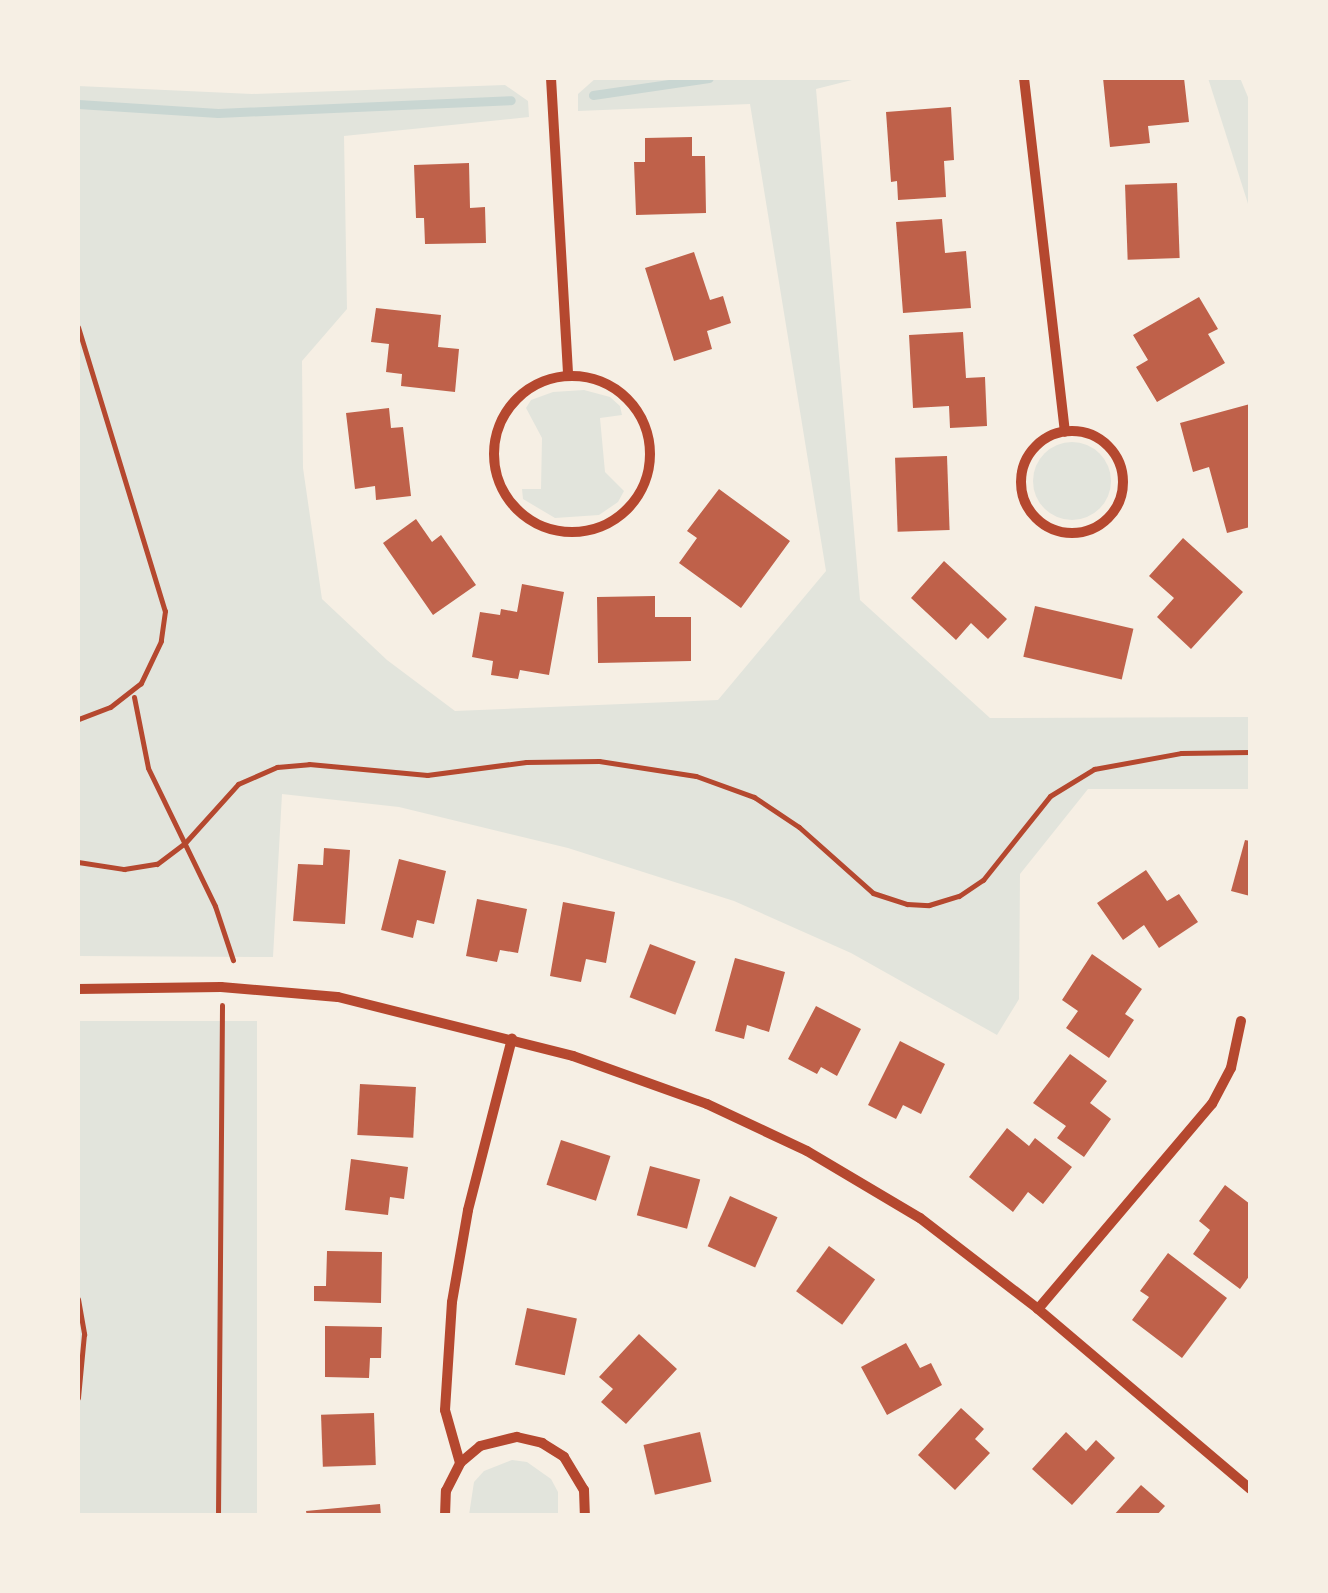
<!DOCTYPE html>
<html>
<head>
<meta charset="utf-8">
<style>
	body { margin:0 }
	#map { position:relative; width:1328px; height:1593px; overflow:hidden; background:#f6efe4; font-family:"PT Sans Narrow",sans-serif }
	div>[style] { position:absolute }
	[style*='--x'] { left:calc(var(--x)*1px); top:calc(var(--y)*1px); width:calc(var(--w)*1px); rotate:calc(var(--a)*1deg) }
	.green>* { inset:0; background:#e2e4dc; transform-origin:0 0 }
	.round { border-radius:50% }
	.stream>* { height:9px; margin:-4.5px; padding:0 4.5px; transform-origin:4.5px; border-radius:4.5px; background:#c9d6d2 }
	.building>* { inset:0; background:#bf614a; transform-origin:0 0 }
	.path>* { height:5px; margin:-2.5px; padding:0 2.5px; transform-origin:2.5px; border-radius:2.5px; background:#b5482f }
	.minor>* { height:10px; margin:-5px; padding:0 5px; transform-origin:5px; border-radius:5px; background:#b5482f }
	.minor>.ring { margin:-5px; padding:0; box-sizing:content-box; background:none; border:10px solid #b5482f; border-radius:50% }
	span { translate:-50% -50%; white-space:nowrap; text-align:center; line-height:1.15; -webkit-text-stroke:10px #f6efe4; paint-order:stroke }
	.frame { position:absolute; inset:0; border:80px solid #f6efe4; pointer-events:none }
</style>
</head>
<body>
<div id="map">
	<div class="green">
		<i style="clip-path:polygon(596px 78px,860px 78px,816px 89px,860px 600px,990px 718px,1250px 717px,1250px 789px,1088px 789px,1020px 874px,1019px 999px,997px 1035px,851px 953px,734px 901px,568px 848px,399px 807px,282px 794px,273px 957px,78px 956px,78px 86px,252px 94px,505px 85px,528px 101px,529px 117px,344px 136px,347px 309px,302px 361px,303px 468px,322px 599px,387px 660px,455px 711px,718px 700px,826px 571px,750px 104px,578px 111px,578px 94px)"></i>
		<i style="clip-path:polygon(1208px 78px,1240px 78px,1250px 102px,1250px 210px)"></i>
		<i style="clip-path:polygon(584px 390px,610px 397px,620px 406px,622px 415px,600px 418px,605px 472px,624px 491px,618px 502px,599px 515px,555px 518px,523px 499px,522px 489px,541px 489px,542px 438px,526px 408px,531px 400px,553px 392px)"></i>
		<i class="round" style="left:1033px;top:442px;width:78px;height:78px"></i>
		<i style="left:78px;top:1021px;width:179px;height:495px"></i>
		<i style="clip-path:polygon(512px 1460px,527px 1462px,551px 1479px,558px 1492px,558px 1515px,469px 1515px,474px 1482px,484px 1471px)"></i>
	</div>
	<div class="stream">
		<i style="--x:593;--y:95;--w:117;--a:-8.3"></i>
		<i style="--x:78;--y:104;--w:140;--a:3.7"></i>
		<i style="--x:218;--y:113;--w:293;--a:-2.5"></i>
	</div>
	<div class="building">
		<i style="clip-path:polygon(1103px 78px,1184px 78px,1189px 122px,1148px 126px,1150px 143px,1110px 147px)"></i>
		<i style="clip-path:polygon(951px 107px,954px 160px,944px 161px,946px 197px,898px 200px,897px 181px,891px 182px,886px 112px)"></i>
		<i style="clip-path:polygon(692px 137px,692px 156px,705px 156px,706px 213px,636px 215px,634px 162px,645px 162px,645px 138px)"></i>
		<i style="clip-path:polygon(469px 163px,470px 208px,485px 207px,486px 243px,425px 244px,424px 218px,416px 218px,414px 165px)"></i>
		<i style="left:1177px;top:183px;width:75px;height:52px;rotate:88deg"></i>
		<i style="clip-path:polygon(942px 219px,945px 253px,966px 251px,971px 308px,903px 313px,896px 222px)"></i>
		<i style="clip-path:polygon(694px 252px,710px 300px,723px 296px,731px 323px,707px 331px,712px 349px,674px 361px,645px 268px)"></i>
		<i style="clip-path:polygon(1199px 297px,1218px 329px,1208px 334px,1225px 363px,1157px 402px,1136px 367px,1148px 360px,1133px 335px)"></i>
		<i style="clip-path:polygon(376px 308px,441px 315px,438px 347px,459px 349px,455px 392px,401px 386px,402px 374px,386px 372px,389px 344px,371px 342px)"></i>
		<i style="clip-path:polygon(963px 332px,966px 378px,985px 377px,987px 426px,950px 428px,949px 406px,913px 408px,909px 335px)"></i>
		<i style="clip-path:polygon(1250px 404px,1250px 527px,1227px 533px,1209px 467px,1193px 472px,1180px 423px)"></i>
		<i style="clip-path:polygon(389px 408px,391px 428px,403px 427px,411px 496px,376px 500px,375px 486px,355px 489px,346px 413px)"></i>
		<i style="left:947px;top:456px;width:74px;height:52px;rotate:88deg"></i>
		<i style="clip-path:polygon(719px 489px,790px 541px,741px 608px,679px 563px,697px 538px,687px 531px)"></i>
		<i style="clip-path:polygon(416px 519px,432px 542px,441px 535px,476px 585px,433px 615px,383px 543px)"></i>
		<i style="clip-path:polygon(1183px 538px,1243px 592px,1191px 649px,1157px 617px,1174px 598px,1149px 576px)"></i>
		<i style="clip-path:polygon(944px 561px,1007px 619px,988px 639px,971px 623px,956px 640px,911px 598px)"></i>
		<i style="clip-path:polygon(522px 584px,564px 592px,549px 675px,520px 670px,518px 679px,491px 675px,493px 661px,472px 657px,480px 612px,500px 615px,501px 609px,517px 612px)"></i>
		<i style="clip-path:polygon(655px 596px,655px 617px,691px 617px,691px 661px,598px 663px,597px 597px)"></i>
		<i style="left:1035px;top:606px;width:101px;height:52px;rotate:13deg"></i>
		<i style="clip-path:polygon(1245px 840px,1250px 841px,1250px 896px,1231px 891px)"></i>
		<i style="clip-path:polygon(324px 848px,350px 850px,345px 924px,293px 921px,298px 864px,323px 865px)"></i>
		<i style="clip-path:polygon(399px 859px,446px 871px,434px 924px,417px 920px,413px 938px,381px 930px)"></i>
		<i style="clip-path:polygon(1146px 870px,1167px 901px,1179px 894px,1198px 922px,1159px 948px,1144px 925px,1123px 940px,1097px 903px)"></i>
		<i style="clip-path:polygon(477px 899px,527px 909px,518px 953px,500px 950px,497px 962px,466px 956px)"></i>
		<i style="clip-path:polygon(563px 902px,615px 912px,606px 963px,586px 959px,581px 982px,550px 976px)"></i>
		<i style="left:650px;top:944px;width:49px;height:57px;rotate:21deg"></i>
		<i style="clip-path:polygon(1092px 954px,1142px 989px,1125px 1014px,1134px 1020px,1109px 1058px,1066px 1028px,1078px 1011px,1062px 1000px)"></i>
		<i style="clip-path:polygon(735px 958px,785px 972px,769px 1032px,747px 1025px,744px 1039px,715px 1031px)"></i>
		<i style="clip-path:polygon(816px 1006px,861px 1029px,837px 1076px,821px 1067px,817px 1074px,788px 1059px)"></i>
		<i style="clip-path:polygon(900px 1041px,945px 1064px,921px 1114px,903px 1105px,896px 1119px,868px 1105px)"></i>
		<i style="clip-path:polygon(1070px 1054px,1107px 1081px,1090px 1103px,1111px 1119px,1084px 1157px,1057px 1138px,1066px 1126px,1033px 1103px)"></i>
		<i style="left:360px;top:1084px;width:56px;height:51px;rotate:3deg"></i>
		<i style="clip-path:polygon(1007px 1128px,1029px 1146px,1035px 1138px,1072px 1167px,1043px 1204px,1028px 1192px,1013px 1212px,969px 1177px)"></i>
		<i style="left:561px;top:1140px;width:52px;height:47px;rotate:18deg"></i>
		<i style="clip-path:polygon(351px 1159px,408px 1167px,404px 1199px,390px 1197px,388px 1215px,345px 1210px)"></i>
		<i style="left:650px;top:1166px;width:52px;height:51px;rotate:15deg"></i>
		<i style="clip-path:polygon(1225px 1185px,1250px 1204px,1250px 1275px,1240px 1289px,1193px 1254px,1210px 1230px,1199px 1221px)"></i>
		<i style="left:730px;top:1196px;width:52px;height:55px;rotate:24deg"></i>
		<i style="left:829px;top:1246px;width:57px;height:56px;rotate:36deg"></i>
		<i style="clip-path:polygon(327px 1251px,382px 1252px,381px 1303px,314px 1301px,314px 1286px,326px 1286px)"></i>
		<i style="clip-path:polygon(1168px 1253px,1227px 1298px,1182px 1358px,1132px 1320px,1149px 1297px,1140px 1291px)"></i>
		<i style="left:527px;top:1308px;width:51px;height:58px;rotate:12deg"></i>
		<i style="clip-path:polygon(325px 1326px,382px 1327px,381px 1358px,370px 1358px,369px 1378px,325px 1377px)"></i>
		<i style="clip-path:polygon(639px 1334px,677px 1369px,626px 1424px,601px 1402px,613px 1389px,599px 1377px)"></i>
		<i style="clip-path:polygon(906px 1343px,920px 1368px,931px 1363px,942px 1385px,887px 1415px,861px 1367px)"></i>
		<i style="clip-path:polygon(961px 1408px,984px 1429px,975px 1439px,990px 1453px,955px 1490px,918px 1455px)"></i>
		<i style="left:374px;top:1413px;width:52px;height:53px;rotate:88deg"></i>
		<i style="left:700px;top:1432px;width:51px;height:58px;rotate:77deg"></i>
		<i style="clip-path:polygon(1066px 1432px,1086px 1451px,1096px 1440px,1115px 1458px,1072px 1505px,1032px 1469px)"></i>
		<i style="clip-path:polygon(1141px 1485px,1165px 1506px,1156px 1516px,1113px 1516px)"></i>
		<i style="clip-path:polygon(380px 1504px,381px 1516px,307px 1516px,306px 1511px)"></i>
	</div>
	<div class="path">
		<i style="--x:78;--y:327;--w:297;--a:73"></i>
		<i style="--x:165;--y:611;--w:30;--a:98"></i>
		<i style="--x:161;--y:641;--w:47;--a:115.5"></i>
		<i style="--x:141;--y:683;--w:39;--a:142"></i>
		<i style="--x:110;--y:707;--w:34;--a:159"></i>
		<i style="--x:134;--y:697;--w:72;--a:78.8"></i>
		<i style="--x:148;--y:768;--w:153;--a:64.1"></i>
		<i style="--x:215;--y:906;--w:57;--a:71.6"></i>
		<i style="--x:78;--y:862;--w:47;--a:8.7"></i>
		<i style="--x:124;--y:869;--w:33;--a:-9"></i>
		<i style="--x:157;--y:864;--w:34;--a:-37"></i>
		<i style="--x:184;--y:844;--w:81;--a:-48"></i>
		<i style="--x:238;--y:784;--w:43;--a:-23.6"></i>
		<i style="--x:277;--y:767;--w:32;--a:-5"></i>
		<i style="--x:309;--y:764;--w:119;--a:5.3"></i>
		<i style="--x:427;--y:775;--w:100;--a:-7.5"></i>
		<i style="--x:526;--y:762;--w:73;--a:-0.8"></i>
		<i style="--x:599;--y:761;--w:98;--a:8.8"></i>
		<i style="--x:696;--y:776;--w:62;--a:19.9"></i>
		<i style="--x:754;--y:797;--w:54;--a:33.7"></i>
		<i style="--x:799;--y:827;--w:99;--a:41.7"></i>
		<i style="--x:873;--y:893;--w:36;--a:18"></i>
		<i style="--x:907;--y:904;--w:22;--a:3"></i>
		<i style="--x:929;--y:905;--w:31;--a:-17"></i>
		<i style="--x:959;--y:896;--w:29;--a:-34"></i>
		<i style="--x:983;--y:880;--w:107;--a:-51.4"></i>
		<i style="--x:1050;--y:796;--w:52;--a:-31.5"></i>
		<i style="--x:1094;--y:769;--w:88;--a:-10.4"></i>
		<i style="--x:1181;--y:753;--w:69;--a:-0.8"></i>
		<i style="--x:78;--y:1299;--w:36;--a:80"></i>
		<i style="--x:84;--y:1334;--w:64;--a:95.4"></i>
		<i style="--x:218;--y:1516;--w:511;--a:-89.55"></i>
	</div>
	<div class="minor">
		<i style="--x:551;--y:78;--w:298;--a:86.7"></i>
		<i style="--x:1024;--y:78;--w:356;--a:83.4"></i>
		<i class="ring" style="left:494px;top:376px;width:146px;height:146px"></i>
		<i class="ring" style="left:1021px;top:431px;width:92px;height:92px"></i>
		<i style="--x:78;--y:989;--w:143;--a:-0.8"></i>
		<i style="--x:221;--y:987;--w:117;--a:4.9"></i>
		<i style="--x:338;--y:997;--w:242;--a:14.1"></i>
		<i style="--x:573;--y:1056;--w:142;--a:19.7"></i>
		<i style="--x:707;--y:1104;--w:110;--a:25.2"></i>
		<i style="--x:807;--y:1151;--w:131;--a:30.7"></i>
		<i style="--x:920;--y:1218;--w:149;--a:37.6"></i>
		<i style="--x:1038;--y:1309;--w:278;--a:40.3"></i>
		<i style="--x:1038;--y:1309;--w:269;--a:-49.7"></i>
		<i style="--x:1212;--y:1104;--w:41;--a:-62.2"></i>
		<i style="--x:1231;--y:1068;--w:48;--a:-78"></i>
		<i style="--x:460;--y:1463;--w:55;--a:-105.8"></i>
		<i style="--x:445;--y:1410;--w:108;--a:-86.3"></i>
		<i style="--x:452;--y:1302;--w:93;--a:-80.1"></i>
		<i style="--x:468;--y:1210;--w:177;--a:-75.6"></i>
		<i style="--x:445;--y:1516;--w:25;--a:-88"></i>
		<i style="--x:446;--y:1491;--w:31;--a:-63"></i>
		<i style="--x:460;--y:1463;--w:26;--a:-40"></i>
		<i style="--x:480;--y:1446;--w:38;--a:-14"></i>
		<i style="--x:517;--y:1437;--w:26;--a:13"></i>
		<i style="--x:542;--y:1443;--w:26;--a:32"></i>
		<i style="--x:564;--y:1457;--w:39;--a:59"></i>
		<i style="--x:584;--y:1490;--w:26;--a:88"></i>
	</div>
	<div class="frame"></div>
</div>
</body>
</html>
